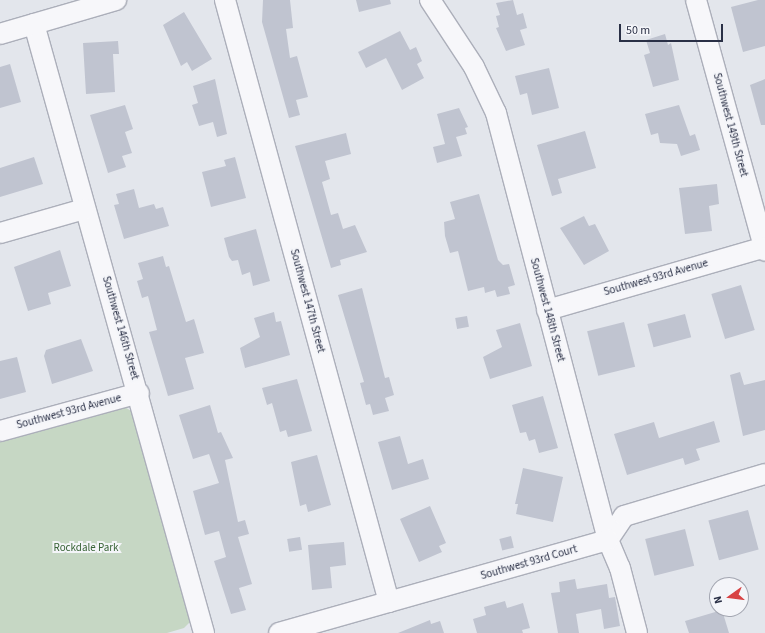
<!DOCTYPE html>
<html>
<head>
<meta charset="utf-8">
<style>
	body { margin:0 }
	#map { position:relative; width:765px; height:633px; overflow:hidden; background:#e3e6ec; font-family:"Source Sans 3",sans-serif }
	div>[style] { position:absolute }
	[style*='--x'] { left:calc(var(--x)*1px); top:calc(var(--y)*1px); width:calc(var(--w)*1px); rotate:calc(var(--a)*1deg) }
	.green>* { inset:0; background:#c6d7c4 }
	.building>* { inset:0; background:#c0c4d0; transform-origin:0 0 }
	.roads { filter:drop-shadow(1px 0 #acafba) drop-shadow(-1px 0 #acafba) drop-shadow(0 1px #acafba) drop-shadow(0 -1px #acafba) }
	.minor>* { height:20px; margin:-10px; padding:0 10px; transform-origin:10px; border-radius:10px; background:#f7f7fa }
	span { translate:-50% -50%; white-space:nowrap; text-align:center; line-height:1.15; -webkit-text-stroke:4px #f4f5f9; paint-order:stroke }
	.street-label { font-size:11px; color:#2a3046 }
	.park-label { font-size:11px; color:#386336 }
	.north { position:absolute; left:709px; top:577px; width:40px; height:40px; box-sizing:border-box; background:#f4f5f9; border:1px solid #a3a6b1; border-radius:50%; rotate:256deg; font-size:11px; font-weight:700; line-height:16px; text-align:center; color:#2a3046 }
	.north::after { content:''; display:block; margin:auto; width:14px; height:18px; background:#d84243; clip-path:polygon(50% 0,100% 100%,50% 72%,0 100%) }
	.scale { position:absolute; left:619px; top:24px; width:104px; height:18px; box-sizing:border-box; border:2px solid #2a3046; border-top:0; padding-left:5px; font-size:12px; line-height:14px; white-space:nowrap; color:#2a3046; -webkit-text-stroke:3px #f4f5f9; paint-order:stroke }
</style>
</head>
<body>
<div id="map">
	<div class="green">
		<i style="clip-path:polygon(125px 407px,134px 413px,190px 622px,184px 628px,167px 633px,0 633px,0 440px)"></i>
	</div>
	<div class="building">
		<i style="clip-path:polygon(263px 0,290px 0,293px 28px,286px 29px,290px 58px,297px 56px,308px 97px,296px 100px,300px 115px,289px 118px,262px 22px)"></i>
		<i style="clip-path:polygon(356px 0,390px 0,391px 4px,359px 12px)"></i>
		<i style="clip-path:polygon(513px 0,517px 15px,523px 13px,527px 28px,520px 30px,525px 45px,506px 51px,496px 28px,499px 27px,496px 16px,500px 15px,496px 3px)"></i>
		<i style="clip-path:polygon(758px 0,765px 0,765px 46px,743px 52px,731px 7px)"></i>
		<i style="clip-path:polygon(184px 12px,212px 59px,192px 71px,187px 62px,181px 66px,163px 25px)"></i>
		<i style="clip-path:polygon(400px 31px,410px 50px,416px 47px,422px 61px,417px 64px,424px 78px,402px 90px,386px 58px,366px 68px,358px 52px)"></i>
		<i style="clip-path:polygon(665px 34px,668px 45px,671px 43px,679px 80px,653px 87px,644px 55px,650px 53px,646px 40px)"></i>
		<i style="clip-path:polygon(118px 41px,119px 54px,113px 54px,115px 92px,86px 94px,83px 43px)"></i>
		<i style="clip-path:polygon(10px 64px,21px 102px,0 108px,0 67px)"></i>
		<i style="clip-path:polygon(549px 68px,559px 108px,532px 115px,527px 93px,520px 95px,515px 76px)"></i>
		<i style="clip-path:polygon(215px 79px,227px 134px,217px 137px,213px 122px,199px 126px,192px 105px,198px 103px,193px 86px)"></i>
		<i style="clip-path:polygon(765px 79px,765px 125px,761px 125px,750px 85px)"></i>
		<i style="clip-path:polygon(125px 105px,133px 129px,125px 132px,132px 153px,122px 156px,126px 167px,108px 173px,90px 115px)"></i>
		<i style="clip-path:polygon(679px 105px,690px 136px,695px 134px,700px 150px,681px 156px,677px 144px,660px 143px,658px 133px,651px 135px,645px 114px)"></i>
		<i style="clip-path:polygon(459px 108px,468px 127px,465px 128px,467px 134px,456px 137px,462px 156px,437px 163px,433px 147px,445px 144px,437px 114px)"></i>
		<i style="clip-path:polygon(585px 131px,596px 168px,558px 179px,562px 193px,552px 196px,537px 145px)"></i>
		<i style="clip-path:polygon(346px 133px,351px 154px,325px 161px,330px 179px,322px 182px,331px 215px,338px 213px,343px 229px,355px 225px,367px 252px,340px 260px,341px 265px,331px 268px,295px 146px)"></i>
		<i style="clip-path:polygon(34px 157px,43px 184px,0 197px,0 168px)"></i>
		<i style="clip-path:polygon(235px 157px,246px 198px,211px 207px,202px 172px,226px 166px,224px 160px)"></i>
		<i style="clip-path:polygon(717px 184px,719px 204px,709px 206px,712px 231px,685px 234px,679px 188px)"></i>
		<i style="clip-path:polygon(134px 189px,139px 208px,154px 204px,156px 209px,163px 207px,169px 226px,124px 239px,114px 205px,119px 204px,116px 194px)"></i>
		<i style="clip-path:polygon(479px 194px,498px 260px,503px 265px,509px 264px,515px 285px,508px 287px,510px 294px,497px 297px,495px 290px,485px 293px,484px 287px,468px 291px,458px 251px,450px 253px,445px 236px,444px 222px,455px 219px,450px 202px)"></i>
		<i style="clip-path:polygon(584px 216px,589px 226px,595px 224px,609px 251px,584px 265px,560px 228px)"></i>
		<i style="clip-path:polygon(256px 229px,270px 281px,253px 286px,250px 272px,242px 275px,238px 260px,232px 261px,229px 257px,224px 238px)"></i>
		<i style="clip-path:polygon(60px 250px,71px 286px,48px 293px,51px 304px,28px 311px,14px 267px)"></i>
		<i style="clip-path:polygon(163px 256px,166px 267px,169px 266px,186px 322px,194px 319px,204px 353px,185px 358px,194px 389px,168px 396px,149px 332px,157px 330px,148px 296px,142px 298px,137px 281px,143px 279px,138px 263px)"></i>
		<i style="left:741px;top:285px;width:47px;height:31px;rotate:73deg"></i>
		<i style="clip-path:polygon(362px 288px,385px 378px,389px 377px,394px 395px,385px 398px,389px 411px,373px 415px,370px 404px,366px 405px,360px 383px,364px 382px,338px 295px)"></i>
		<i style="clip-path:polygon(274px 312px,276px 322px,281px 321px,290px 355px,245px 368px,240px 348px,260px 337px,254px 318px)"></i>
		<i style="left:685px;top:314px;width:24px;height:39px;rotate:75deg"></i>
		<i style="left:467px;top:316px;width:11px;height:12px;rotate:80deg"></i>
		<i style="left:624px;top:322px;width:46px;height:38px;rotate:76deg"></i>
		<i style="clip-path:polygon(520px 323px,532px 366px,490px 379px,483px 357px,502px 347px,496px 330px)"></i>
		<i style="clip-path:polygon(81px 339px,93px 371px,52px 384px,44px 356px,46px 350px)"></i>
		<i style="clip-path:polygon(17px 357px,26px 392px,0 399px,0 361px)"></i>
		<i style="clip-path:polygon(740px 372px,744px 385px,765px 380px,765px 430px,743px 436px,730px 375px)"></i>
		<i style="clip-path:polygon(297px 379px,312px 431px,288px 437px,286px 430px,280px 432px,272px 403px,267px 405px,262px 388px)"></i>
		<i style="clip-path:polygon(543px 396px,558px 448px,539px 453px,535px 439px,529px 441px,526px 432px,520px 433px,512px 405px)"></i>
		<i style="clip-path:polygon(210px 405px,218px 433px,221px 432px,233px 458px,225px 460px,238px 522px,245px 520px,249px 534px,238px 537px,252px 584px,239px 588px,246px 610px,231px 614px,214px 561px,226px 557px,219px 531px,205px 535px,193px 491px,219px 483px,209px 454px,193px 459px,179px 415px)"></i>
		<i style="clip-path:polygon(714px 421px,720px 442px,696px 449px,700px 460px,685px 465px,683px 458px,627px 475px,614px 434px,654px 422px,659px 438px)"></i>
		<i style="clip-path:polygon(400px 436px,408px 464px,423px 459px,429px 479px,392px 490px,378px 442px)"></i>
		<i style="clip-path:polygon(317px 455px,331px 505px,308px 512px,306px 504px,300px 506px,291px 462px)"></i>
		<i style="clip-path:polygon(523px 468px,563px 477px,553px 522px,516px 514px,518px 504px,515px 504px)"></i>
		<i style="clip-path:polygon(430px 506px,446px 543px,439px 546px,442px 552px,419px 562px,400px 519px)"></i>
		<i style="left:748px;top:510px;width:41px;height:41px;rotate:75deg"></i>
		<i style="left:685px;top:529px;width:38px;height:41px;rotate:76deg"></i>
		<i style="left:511px;top:536px;width:12px;height:12px;rotate:76deg"></i>
		<i style="left:300px;top:537px;width:13px;height:13px;rotate:81deg"></i>
		<i style="clip-path:polygon(344px 542px,346px 565px,330px 567px,332px 588px,312px 590px,308px 545px)"></i>
		<i style="clip-path:polygon(575px 579px,577px 589px,607px 584px,609px 598px,615px 597px,620px 626px,604px 629px,601px 609px,576px 614px,579px 633px,558px 633px,551px 593px,560px 592px,559px 582px)"></i>
		<i style="clip-path:polygon(505px 601px,507px 608px,523px 603px,530px 628px,522px 630px,523px 633px,477px 633px,473px 619px,486px 615px,484px 607px)"></i>
		<i style="clip-path:polygon(722px 610px,729px 633px,689px 633px,685px 621px)"></i>
		<i style="clip-path:polygon(430px 620px,431px 624px,440px 621px,444px 633px,398px 633px)"></i>
	</div>
	<div class="roads">
		<div class="minor">
			<i style="--x:225;--y:0;--w:624;--a:74.76"></i>
			<i style="--x:430;--y:0;--w:80;--a:56.7"></i>
			<i style="--x:474;--y:67;--w:51;--a:64.4"></i>
			<i style="--x:496;--y:113;--w:441;--a:75.3"></i>
			<i style="--x:608;--y:540;--w:30;--a:67"></i>
			<i style="--x:620;--y:568;--w:67;--a:75.3"></i>
			<i style="--x:696;--y:0;--w:260;--a:74.6"></i>
			<i style="--x:34;--y:24;--w:632;--a:74.4"></i>
			<i style="--x:0;--y:34;--w:121;--a:-16.3"></i>
			<i style="--x:0;--y:233;--w:87;--a:-15.9"></i>
			<i style="--x:547;--y:310;--w:227;--a:-16.1"></i>
			<i style="--x:0;--y:431;--w:144;--a:-15.3"></i>
			<i style="--x:608;--y:540;--w:29;--a:-56"></i>
			<i style="--x:624;--y:516;--w:147;--a:-16.6"></i>
			<i style="--x:279;--y:633;--w:342;--a:-15.8"></i>
		</div>
	</div>
	<div class="street-label">
		<span style="left:730px;top:125px;rotate:75deg">Southwest 149th Street</span>
		<span style="left:656px;top:278px;rotate:-16deg">Southwest 93rd Avenue</span>
		<span style="left:307px;top:301px;rotate:75deg">Southwest 147th Street</span>
		<span style="left:547px;top:310px;rotate:75deg">Southwest 148th Street</span>
		<span style="left:120px;top:328px;rotate:74deg">Southwest 146th Street</span>
		<span style="left:69px;top:412px;rotate:-15deg">Southwest 93rd Avenue</span>
		<span style="left:529px;top:563px;rotate:-16deg">Southwest 93rd Court</span>
	</div>
	<div class="park-label">
		<span style="left:86px;top:548px">Rockdale Park</span>
	</div>
	<div class="north">N</div>
	<div class="scale">50 m</div>
</div>
</body>
</html>
